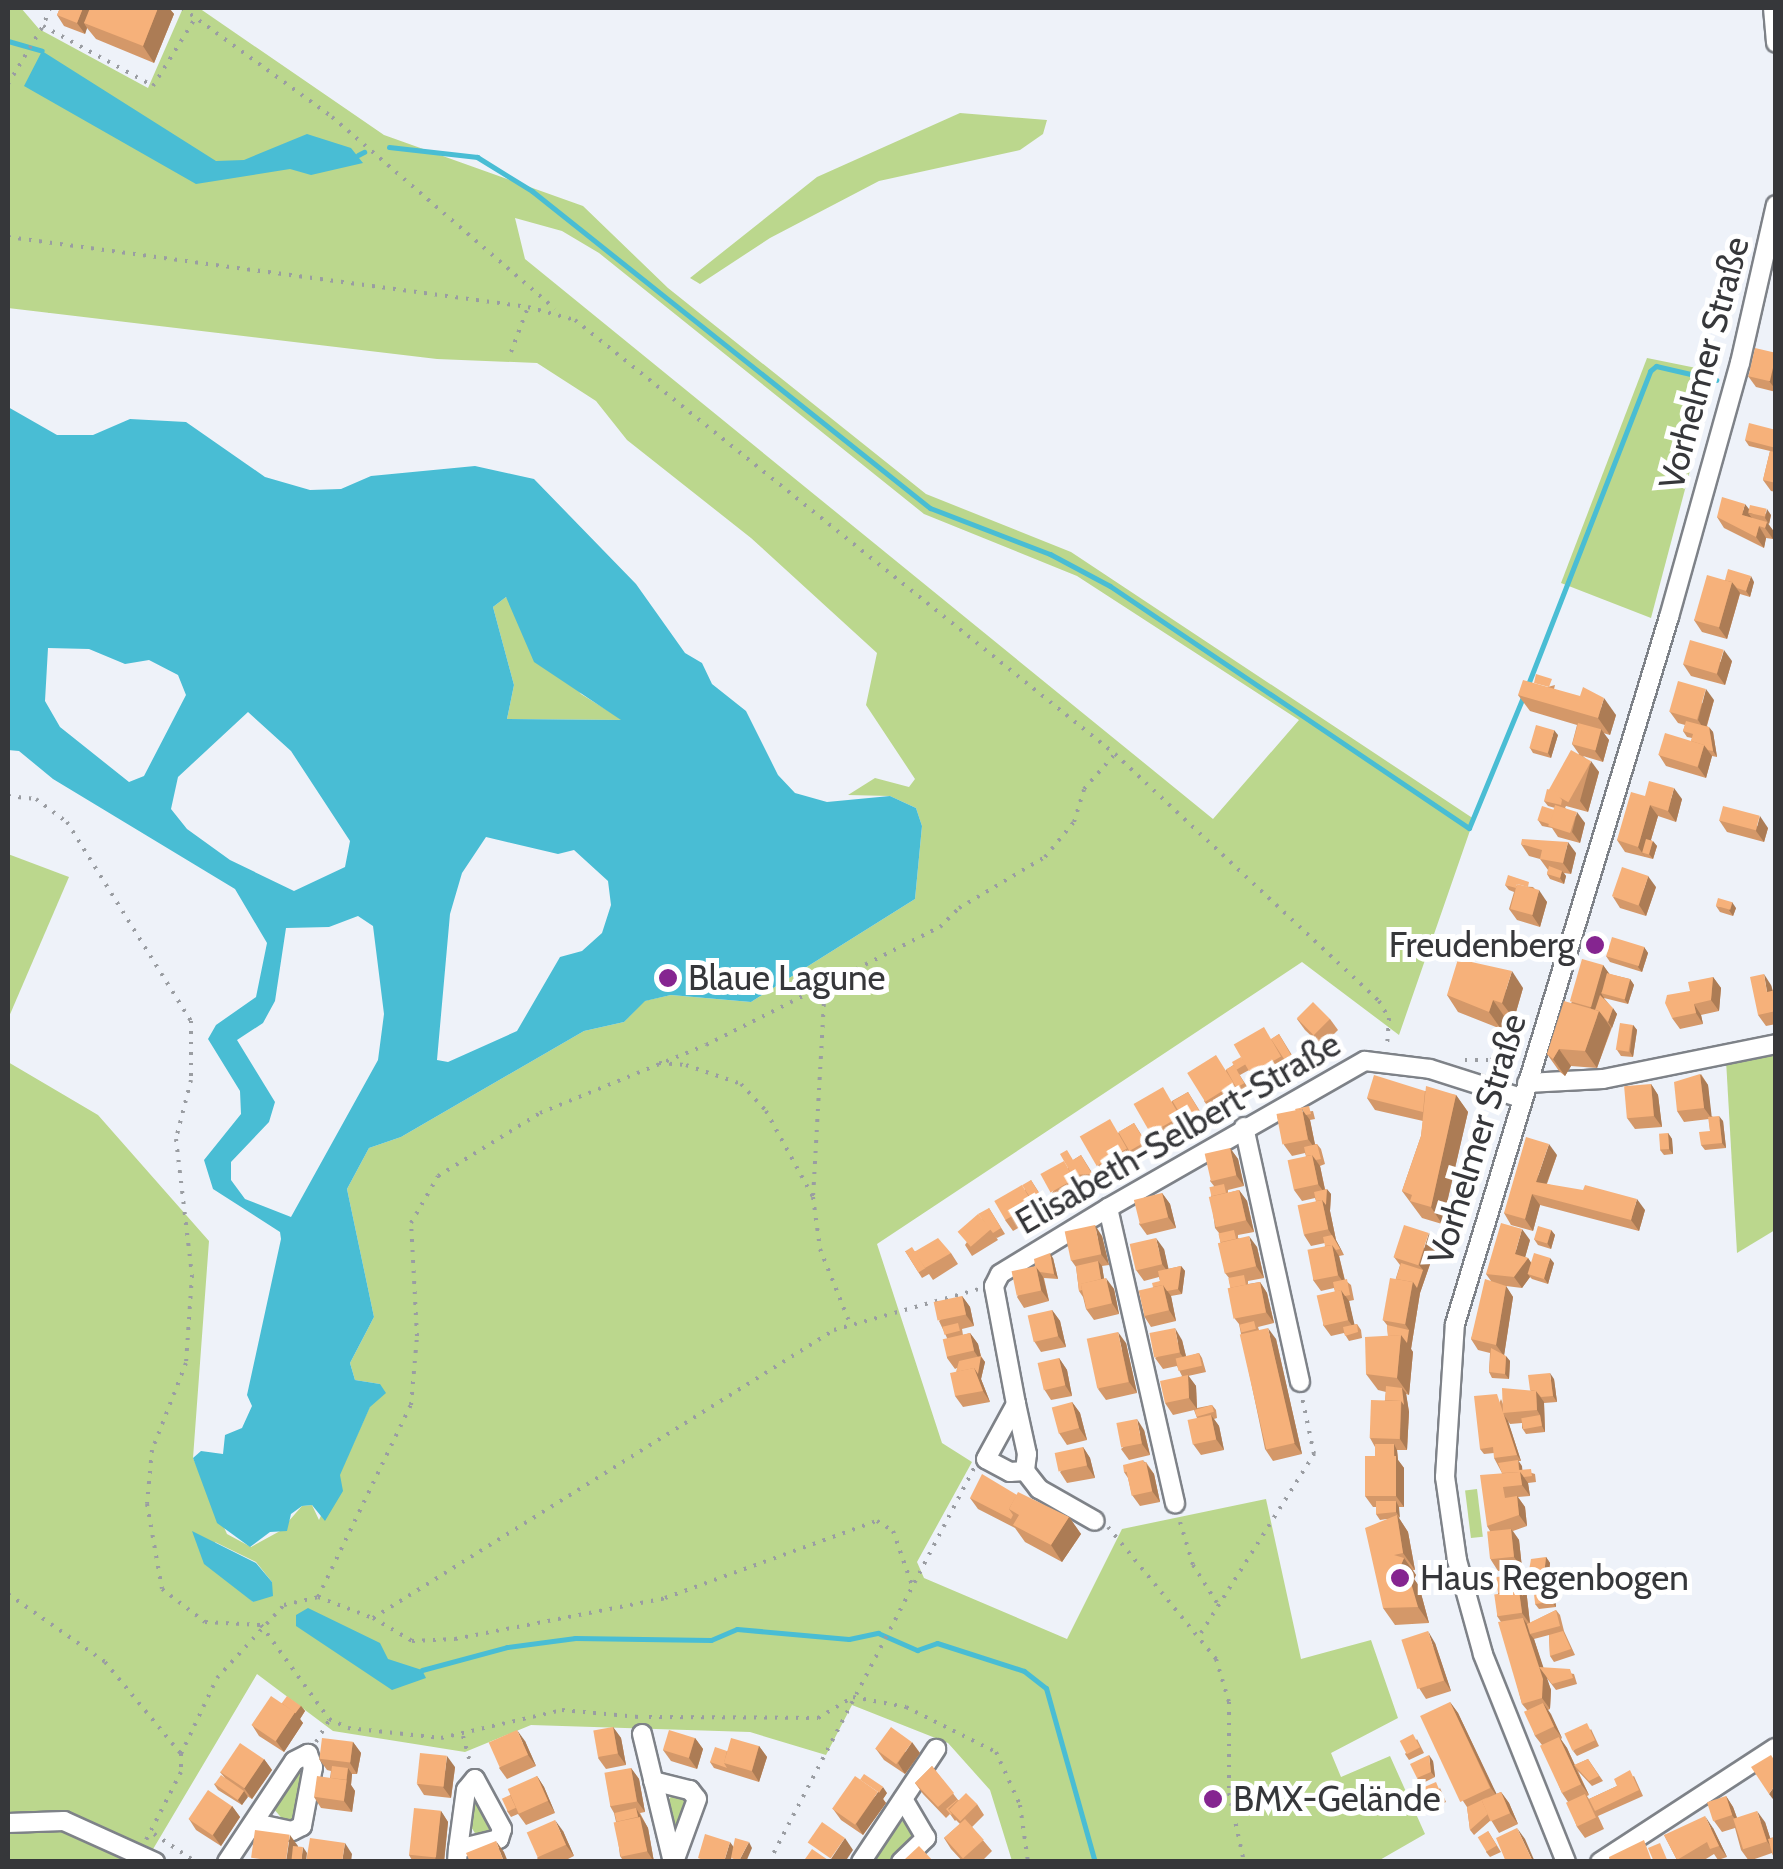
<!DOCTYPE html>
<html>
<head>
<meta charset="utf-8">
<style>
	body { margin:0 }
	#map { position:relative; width:1783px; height:1869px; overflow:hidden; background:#eef2f9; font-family:Cabin,sans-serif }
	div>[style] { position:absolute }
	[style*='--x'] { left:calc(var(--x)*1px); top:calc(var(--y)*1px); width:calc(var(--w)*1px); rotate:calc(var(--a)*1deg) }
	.green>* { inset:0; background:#bbd78d; transform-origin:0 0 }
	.water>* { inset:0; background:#49bdd4 }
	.stream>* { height:5px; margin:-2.5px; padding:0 2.5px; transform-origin:2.5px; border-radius:2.5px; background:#49bdd4 }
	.path>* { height:4px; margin-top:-2px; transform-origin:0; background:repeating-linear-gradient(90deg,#9a9da2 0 2.5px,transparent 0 10.5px) }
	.roads { filter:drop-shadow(2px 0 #7e8288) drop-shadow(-2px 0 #7e8288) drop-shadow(0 2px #7e8288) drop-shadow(0 -2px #7e8288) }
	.minor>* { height:18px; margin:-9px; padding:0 9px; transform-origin:9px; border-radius:9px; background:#fff }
	.wall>* { inset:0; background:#d49869 }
	.shaded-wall>* { inset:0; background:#ac7c55 }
	.building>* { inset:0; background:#f6b17a; transform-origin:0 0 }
	.dots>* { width:28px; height:28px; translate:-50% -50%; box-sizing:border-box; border:5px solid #fff; border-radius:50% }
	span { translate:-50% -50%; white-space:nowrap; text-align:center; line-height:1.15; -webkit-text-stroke:10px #fff; paint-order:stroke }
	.street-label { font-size:35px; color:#36373a }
	.poi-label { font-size:35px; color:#36373a }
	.right { translate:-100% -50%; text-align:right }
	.left { translate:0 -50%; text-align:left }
	.frame { position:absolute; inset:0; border:10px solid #36373a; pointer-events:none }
</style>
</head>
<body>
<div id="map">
	<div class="green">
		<i style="clip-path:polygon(evenodd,8px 8px,21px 8px,39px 29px,148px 88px,183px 8px,199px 8px,384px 135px,583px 206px,668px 288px,926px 494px,1071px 552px,1474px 819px,1399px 1035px,1302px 962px,877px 1244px,942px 1443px,972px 1462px,917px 1562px,924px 1578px,1067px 1639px,1122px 1529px,1266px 1499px,1301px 1659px,1371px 1640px,1398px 1718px,1331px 1753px,1341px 1777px,1390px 1756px,1425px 1834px,1378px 1861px,1012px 1861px,990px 1790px,948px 1743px,852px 1705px,826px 1755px,750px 1732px,531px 1725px,465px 1752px,333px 1731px,257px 1674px,146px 1861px,8px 1861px,8px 1062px,98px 1115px,209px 1241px,193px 1458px,227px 1534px,251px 1547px,280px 1531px,302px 1506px,312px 1505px,319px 1520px,380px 1384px,355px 1380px,350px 1363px,374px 1317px,347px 1189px,369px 1148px,401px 1137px,584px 1031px,624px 1022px,644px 1001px,671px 995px,751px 1002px,915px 899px,922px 826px,916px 808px,890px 796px,848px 795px,875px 778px,909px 787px,915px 779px,866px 705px,877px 653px,751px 538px,627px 440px,596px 401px,537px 363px,437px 359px,8px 308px,8px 8px,515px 218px,562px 231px,599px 253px,924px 514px,1077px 576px,1299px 720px,1213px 819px,525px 259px,515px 218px,8px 8px,215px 1542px,256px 1562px,272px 1582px,253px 1602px,235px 1585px,215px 1542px)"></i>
		<i style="clip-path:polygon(960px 113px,1047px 120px,1043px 134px,1020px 150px,879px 181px,770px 238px,700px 284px,690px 278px,817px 177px)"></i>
		<i style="clip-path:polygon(1647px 358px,1716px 372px,1651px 618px,1561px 583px)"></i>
		<i style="clip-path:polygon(506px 597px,581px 694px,623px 720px,507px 719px,514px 685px,493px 607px)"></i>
		<i style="clip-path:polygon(8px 854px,69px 877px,8px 1019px)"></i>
		<i style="clip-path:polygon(1775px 1050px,1775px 1230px,1737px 1253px,1726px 1060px)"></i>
		<i style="left:1477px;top:1489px;width:48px;height:12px;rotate:83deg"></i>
		<i style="clip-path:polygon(301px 1766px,297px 1818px,285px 1822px,273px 1808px)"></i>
		<i style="clip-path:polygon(674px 1792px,688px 1800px,675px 1842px,666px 1804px)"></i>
		<i style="clip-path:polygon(477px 1800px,490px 1813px,493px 1831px,478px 1838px,468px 1822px)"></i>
		<i style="clip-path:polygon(904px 1819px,916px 1823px,915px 1840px,892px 1861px,870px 1862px)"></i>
	</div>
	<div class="water">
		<i style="clip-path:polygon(42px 51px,216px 161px,244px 160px,307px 134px,351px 148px,363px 163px,311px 175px,290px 169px,196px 184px,24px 86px)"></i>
		<i style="clip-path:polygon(evenodd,8px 407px,57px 435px,93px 435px,130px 419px,186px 422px,265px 477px,310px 490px,341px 489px,371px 476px,475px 466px,534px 479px,636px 584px,685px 653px,702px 663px,712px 684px,746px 711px,778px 775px,795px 793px,827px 802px,890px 796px,916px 808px,922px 826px,915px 899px,751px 1002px,671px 995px,645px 1001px,624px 1022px,584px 1031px,401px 1137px,369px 1148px,347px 1189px,374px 1317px,350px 1363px,355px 1380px,380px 1384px,386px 1393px,370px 1407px,340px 1475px,343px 1491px,325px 1521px,312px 1505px,302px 1506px,291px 1514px,287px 1531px,270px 1532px,250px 1547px,217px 1523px,193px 1458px,201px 1451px,223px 1454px,225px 1435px,242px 1428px,252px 1406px,247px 1395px,281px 1239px,280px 1232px,213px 1189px,204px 1160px,241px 1114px,240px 1091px,208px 1039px,216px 1025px,256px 997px,267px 943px,235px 889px,53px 779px,19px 751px,8px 750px,8px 407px,506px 597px,534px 662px,621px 720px,507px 719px,514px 685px,493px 607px,506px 597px,8px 407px,48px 648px,89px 649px,125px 664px,149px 660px,178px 675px,186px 695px,144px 776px,129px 782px,60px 727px,45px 701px,48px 648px,8px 407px,248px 712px,291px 751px,350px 841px,345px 867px,294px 891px,230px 860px,187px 829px,171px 809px,178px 777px,248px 712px,8px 407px,486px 837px,558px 854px,574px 850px,608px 881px,611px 905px,602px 933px,582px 951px,560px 957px,517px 1031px,448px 1062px,437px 1060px,450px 914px,462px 873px,486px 837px,8px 407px,358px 916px,373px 926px,384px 1014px,378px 1060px,291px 1217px,245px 1199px,231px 1180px,231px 1162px,269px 1122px,275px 1102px,237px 1040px,263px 1023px,275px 1001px,286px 928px,329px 927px,358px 916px)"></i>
		<i style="clip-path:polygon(192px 1531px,256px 1563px,272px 1582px,273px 1596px,253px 1602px,204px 1564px)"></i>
		<i style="clip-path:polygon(308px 1608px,380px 1643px,388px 1659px,422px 1670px,426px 1678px,392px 1690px,296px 1626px,296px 1615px)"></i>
	</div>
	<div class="stream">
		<i style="--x:8;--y:41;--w:35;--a:16"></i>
		<i style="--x:389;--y:147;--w:89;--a:6.5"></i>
		<i style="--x:477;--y:157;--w:65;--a:31.7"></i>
		<i style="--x:532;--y:191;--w:509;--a:38.54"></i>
		<i style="--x:930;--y:508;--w:129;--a:21"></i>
		<i style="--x:1050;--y:554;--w:68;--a:28.1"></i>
		<i style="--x:1110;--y:586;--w:433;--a:34"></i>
		<i style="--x:1469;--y:828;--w:142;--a:-67.6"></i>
		<i style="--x:358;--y:155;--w:7;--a:-27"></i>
		<i style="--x:1527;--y:687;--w:339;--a:-68.7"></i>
		<i style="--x:1650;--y:371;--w:8;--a:-40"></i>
		<i style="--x:1656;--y:366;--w:62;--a:13.1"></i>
		<i style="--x:422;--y:1670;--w:88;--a:-15.1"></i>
		<i style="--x:507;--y:1647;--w:69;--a:-7.5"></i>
		<i style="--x:575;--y:1638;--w:136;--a:0.8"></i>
		<i style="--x:711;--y:1640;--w:28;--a:-23"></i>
		<i style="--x:737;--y:1629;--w:112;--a:5.1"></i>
		<i style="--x:849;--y:1639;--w:30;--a:-12"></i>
		<i style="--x:878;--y:1633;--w:43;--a:23.6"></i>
		<i style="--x:917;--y:1650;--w:21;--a:-19"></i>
		<i style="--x:937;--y:1643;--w:91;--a:17.8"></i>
		<i style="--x:1024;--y:1671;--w:28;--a:38"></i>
		<i style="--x:1046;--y:1688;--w:181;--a:74.3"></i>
	</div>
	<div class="path">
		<i style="--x:50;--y:8;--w:19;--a:111"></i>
		<i style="--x:43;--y:26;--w:125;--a:28.6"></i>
		<i style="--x:153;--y:86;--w:81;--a:-58.1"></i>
		<i style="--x:182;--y:8;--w:185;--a:36"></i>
		<i style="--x:332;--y:117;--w:294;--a:40.7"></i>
		<i style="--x:8;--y:84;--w:68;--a:-58.9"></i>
		<i style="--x:8;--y:237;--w:525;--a:7.67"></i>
		<i style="--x:528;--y:307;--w:49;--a:15.5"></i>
		<i style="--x:575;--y:320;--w:693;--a:38.79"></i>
		<i style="--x:1115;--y:754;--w:362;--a:43.1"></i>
		<i style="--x:1379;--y:1001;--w:20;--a:60"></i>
		<i style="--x:1389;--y:1018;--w:31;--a:94"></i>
		<i style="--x:511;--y:352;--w:48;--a:-69.3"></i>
		<i style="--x:8;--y:796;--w:28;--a:6"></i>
		<i style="--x:36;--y:799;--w:39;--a:37"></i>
		<i style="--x:67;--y:822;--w:234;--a:58.1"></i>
		<i style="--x:191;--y:1021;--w:59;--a:90"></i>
		<i style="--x:191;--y:1080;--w:61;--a:104.3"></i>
		<i style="--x:176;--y:1139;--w:137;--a:83.3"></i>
		<i style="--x:192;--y:1275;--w:88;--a:93.9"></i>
		<i style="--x:186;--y:1363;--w:93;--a:111.3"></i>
		<i style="--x:152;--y:1450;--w:54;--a:95.3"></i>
		<i style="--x:147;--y:1504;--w:86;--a:80"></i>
		<i style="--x:162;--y:1589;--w:54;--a:37.5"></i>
		<i style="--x:205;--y:1622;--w:56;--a:3.1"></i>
		<i style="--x:261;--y:1625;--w:116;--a:54.1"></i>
		<i style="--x:329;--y:1719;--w:21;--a:25"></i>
		<i style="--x:348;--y:1728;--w:94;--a:6.1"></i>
		<i style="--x:441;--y:1738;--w:124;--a:-13"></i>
		<i style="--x:562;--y:1710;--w:77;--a:5.2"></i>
		<i style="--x:825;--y:983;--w:214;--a:93.2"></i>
		<i style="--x:813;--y:1197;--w:52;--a:82.3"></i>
		<i style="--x:820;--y:1249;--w:83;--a:68.1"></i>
		<i style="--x:1465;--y:1060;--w:26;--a:0"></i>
		<i style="--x:1491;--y:1060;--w:38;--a:-35"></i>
		<i style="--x:659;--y:1063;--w:27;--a:4"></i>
		<i style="--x:686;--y:1065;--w:58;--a:19.1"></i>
		<i style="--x:741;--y:1084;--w:37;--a:47"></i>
		<i style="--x:766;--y:1111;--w:98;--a:61.3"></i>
		<i style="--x:1180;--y:1522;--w:45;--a:73.2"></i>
		<i style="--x:1193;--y:1565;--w:45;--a:57.7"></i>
		<i style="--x:1108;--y:1527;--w:171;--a:50.7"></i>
		<i style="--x:1216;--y:1659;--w:45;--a:73.2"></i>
		<i style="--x:1229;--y:1702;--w:91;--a:90"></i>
		<i style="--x:1229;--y:1793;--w:71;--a:77.7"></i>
		<i style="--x:8;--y:1594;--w:118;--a:35"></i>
		<i style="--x:105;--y:1662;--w:119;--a:50.4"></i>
		<i style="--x:181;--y:1754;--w:18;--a:90"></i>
		<i style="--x:181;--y:1772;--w:79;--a:117.2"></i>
		<i style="--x:318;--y:1597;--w:213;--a:-64.2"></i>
		<i style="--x:411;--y:1405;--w:69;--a:-85"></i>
		<i style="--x:417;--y:1336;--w:113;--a:-93"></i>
		<i style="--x:411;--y:1223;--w:54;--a:-60.1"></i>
		<i style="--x:438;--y:1176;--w:120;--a:-31.7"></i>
		<i style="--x:540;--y:1113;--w:179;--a:-22.3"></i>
		<i style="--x:706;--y:1045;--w:262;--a:-26.8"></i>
		<i style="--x:940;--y:927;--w:27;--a:-45"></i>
		<i style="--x:959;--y:908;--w:100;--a:-30.7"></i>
		<i style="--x:1045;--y:857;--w:45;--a:-50.4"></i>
		<i style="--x:1074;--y:822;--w:34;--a:-73"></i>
		<i style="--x:1084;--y:789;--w:45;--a:-48.6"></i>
		<i style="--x:373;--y:1618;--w:45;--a:30.5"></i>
		<i style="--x:412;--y:1641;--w:43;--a:-2.7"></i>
		<i style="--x:455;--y:1639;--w:214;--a:-11"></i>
		<i style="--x:665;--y:1598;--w:226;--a:-20"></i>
		<i style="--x:877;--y:1521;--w:19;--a:32"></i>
		<i style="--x:893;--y:1531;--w:57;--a:70.6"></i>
		<i style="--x:1201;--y:1633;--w:212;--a:-57.7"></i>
		<i style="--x:1314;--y:1454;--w:58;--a:-101.9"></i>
		<i style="--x:649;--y:1717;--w:169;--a:0.3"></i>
		<i style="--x:818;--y:1718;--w:41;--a:-31"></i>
		<i style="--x:853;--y:1697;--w:54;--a:10.7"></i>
		<i style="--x:906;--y:1707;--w:101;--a:26.6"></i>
		<i style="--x:996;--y:1752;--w:58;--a:65.6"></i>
		<i style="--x:1020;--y:1805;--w:58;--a:82"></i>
		<i style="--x:463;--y:1736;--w:30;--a:75"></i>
		<i style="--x:316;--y:1742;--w:26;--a:-59"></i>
		<i style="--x:181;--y:1754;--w:84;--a:-64.7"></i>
		<i style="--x:217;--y:1678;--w:99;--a:-47.5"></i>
		<i style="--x:284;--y:1605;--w:35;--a:-13"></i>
		<i style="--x:318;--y:1597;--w:59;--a:20.9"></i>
		<i style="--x:373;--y:1618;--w:544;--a:-31.99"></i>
		<i style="--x:834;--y:1330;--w:151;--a:-15.8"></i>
		<i style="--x:154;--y:1834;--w:50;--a:33.7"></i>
		<i style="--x:769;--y:1862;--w:445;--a:-62.5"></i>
	</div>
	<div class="roads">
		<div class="minor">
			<i style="--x:1773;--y:8;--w:35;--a:85"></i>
			<i style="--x:1527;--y:1083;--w:76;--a:-3"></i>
			<i style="--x:1603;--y:1079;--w:177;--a:-11.4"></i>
			<i style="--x:1244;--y:1127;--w:261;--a:77.6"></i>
			<i style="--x:1108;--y:1208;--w:303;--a:77.2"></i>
			<i style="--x:1016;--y:1404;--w:51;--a:77.6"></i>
			<i style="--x:1027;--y:1454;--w:17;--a:97"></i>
			<i style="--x:1025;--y:1471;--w:15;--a:176"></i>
			<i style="--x:1010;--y:1472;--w:27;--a:-152"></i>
			<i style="--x:986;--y:1459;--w:63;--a:-61.4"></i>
			<i style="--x:1016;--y:1404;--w:120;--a:-100.6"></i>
			<i style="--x:994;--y:1286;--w:13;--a:-63"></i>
			<i style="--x:1000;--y:1274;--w:127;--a:-31.4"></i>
			<i style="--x:1108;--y:1208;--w:296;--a:-29.8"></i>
			<i style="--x:1365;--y:1061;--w:65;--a:7"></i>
			<i style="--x:1430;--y:1069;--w:96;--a:17.7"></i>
			<i style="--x:1025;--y:1471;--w:23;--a:52"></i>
			<i style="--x:1039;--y:1489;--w:64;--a:29.7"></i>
			<i style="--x:642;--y:1734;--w:132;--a:76.4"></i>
			<i style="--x:653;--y:1781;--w:38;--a:14"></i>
			<i style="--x:690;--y:1790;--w:11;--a:52"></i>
			<i style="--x:697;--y:1799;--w:67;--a:110.1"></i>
			<i style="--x:8;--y:1823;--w:56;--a:-2"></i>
			<i style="--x:64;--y:1821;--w:100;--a:24.3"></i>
			<i style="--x:227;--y:1862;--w:121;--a:-56.4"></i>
			<i style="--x:294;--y:1761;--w:16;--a:-27"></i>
			<i style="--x:308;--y:1754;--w:14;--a:69"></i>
			<i style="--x:313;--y:1767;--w:60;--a:100.6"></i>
			<i style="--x:302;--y:1826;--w:11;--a:153"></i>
			<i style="--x:292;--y:1831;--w:39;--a:-168"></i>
			<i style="--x:457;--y:1862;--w:13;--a:-86"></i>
			<i style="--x:458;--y:1849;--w:60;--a:-82.3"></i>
			<i style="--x:466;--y:1790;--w:14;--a:-51"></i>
			<i style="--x:475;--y:1779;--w:57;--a:61.6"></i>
			<i style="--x:502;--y:1829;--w:10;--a:107"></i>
			<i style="--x:499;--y:1839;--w:42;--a:166.3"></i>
			<i style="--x:861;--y:1862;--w:136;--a:-56.4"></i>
			<i style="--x:901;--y:1862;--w:35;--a:-44"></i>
			<i style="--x:926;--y:1838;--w:45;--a:-120.5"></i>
			<i style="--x:1566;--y:1862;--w:224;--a:-111.8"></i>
			<i style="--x:1483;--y:1654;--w:98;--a:-105.5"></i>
			<i style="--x:1457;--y:1560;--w:84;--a:-98.2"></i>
			<i style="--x:1445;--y:1477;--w:153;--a:-86.3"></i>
			<i style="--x:1455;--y:1324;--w:739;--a:-73.16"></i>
			<i style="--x:1669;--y:617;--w:264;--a:-74.4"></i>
			<i style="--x:1740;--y:363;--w:162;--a:-77.2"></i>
			<i style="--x:1600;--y:1862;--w:209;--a:-33.1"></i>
		</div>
	</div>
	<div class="wall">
		<i style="clip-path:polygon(60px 8px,169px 8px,174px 14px,154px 63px,96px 39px,87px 28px,85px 34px,64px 26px,57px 15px)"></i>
		<i style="clip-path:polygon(1776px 353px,1776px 392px,1756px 387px,1748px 376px)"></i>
		<i style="clip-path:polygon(1776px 430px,1776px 492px,1771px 491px,1763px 480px,1770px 451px,1749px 446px,1745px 440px)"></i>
		<i style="clip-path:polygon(1749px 509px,1771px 515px,1769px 524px,1767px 523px,1775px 533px,1773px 539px,1766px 538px,1764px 548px,1724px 528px,1717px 517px)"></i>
		<i style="clip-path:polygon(1725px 580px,1754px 582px,1750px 597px,1740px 594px,1727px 639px,1702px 632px,1694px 620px)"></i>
		<i style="clip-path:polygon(1732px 661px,1725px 685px,1691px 676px,1683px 664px)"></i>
		<i style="clip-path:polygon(1555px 685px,1554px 689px,1616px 715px,1610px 735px,1603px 733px,1609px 740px,1603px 762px,1583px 756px,1599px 772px,1588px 812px,1566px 806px,1565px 808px,1585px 823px,1580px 843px,1558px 837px,1552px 828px,1542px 826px,1538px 820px,1554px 810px,1555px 808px,1548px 806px,1544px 801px,1559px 792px,1579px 754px,1572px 744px,1577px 725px,1530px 711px,1518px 695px)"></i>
		<i style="clip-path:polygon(1714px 700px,1707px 726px,1713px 732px,1717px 757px,1712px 756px,1706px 778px,1666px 766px,1659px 755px,1691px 741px,1692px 738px,1687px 737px,1683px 731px,1685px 725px,1678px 723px,1670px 712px)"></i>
		<i style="clip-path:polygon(1558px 735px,1551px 758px,1533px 753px,1530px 748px)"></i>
		<i style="clip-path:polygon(1645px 796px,1682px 799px,1676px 822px,1658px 816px,1651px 840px,1657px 846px,1653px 859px,1625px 852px,1617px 840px)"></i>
		<i style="clip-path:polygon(1719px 820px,1768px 828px,1764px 842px,1727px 832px)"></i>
		<i style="clip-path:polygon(1521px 844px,1576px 853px,1571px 874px,1564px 873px,1566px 876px,1564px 884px,1550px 879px,1547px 874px,1548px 870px,1540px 859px,1529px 856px)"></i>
		<i style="clip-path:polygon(1505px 885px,1533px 887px,1547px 902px,1540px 927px,1517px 920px,1509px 909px,1514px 892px,1509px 890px)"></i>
		<i style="clip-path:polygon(1656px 887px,1646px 916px,1620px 908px,1613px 897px)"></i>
		<i style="clip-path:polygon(1716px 906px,1736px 908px,1733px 916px,1720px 912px)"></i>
		<i style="clip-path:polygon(1644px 947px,1648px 953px,1642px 972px,1610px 962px,1606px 956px)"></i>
		<i style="clip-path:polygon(1603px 965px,1609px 974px,1630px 979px,1634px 985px,1628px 1004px,1604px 998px,1617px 1014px,1597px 1068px,1571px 1066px,1565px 1076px,1559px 1071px,1547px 1054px,1571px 1003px)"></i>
		<i style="clip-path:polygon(1713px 977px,1721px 988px,1719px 1011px,1701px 1015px,1703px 1024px,1680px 1029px,1672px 1018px,1690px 991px)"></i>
		<i style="clip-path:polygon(1771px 985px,1773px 991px,1776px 990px,1776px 1024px,1766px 1026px,1758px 1015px)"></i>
		<i style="clip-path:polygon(1523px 988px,1514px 1019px,1504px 1016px,1501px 1029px,1458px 1012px,1447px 995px)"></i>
		<i style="clip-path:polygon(1297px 1019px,1330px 1019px,1338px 1030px,1322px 1046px,1305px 1030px)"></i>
		<i style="clip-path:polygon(1633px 1025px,1637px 1030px,1633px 1057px,1621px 1056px,1617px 1050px)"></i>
		<i style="clip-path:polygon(1279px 1034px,1295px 1060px,1287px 1064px,1289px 1067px,1259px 1084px,1249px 1070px,1240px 1075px,1239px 1074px,1248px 1088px,1240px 1093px,1241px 1095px,1212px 1112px,1204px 1101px,1226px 1070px)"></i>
		<i style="clip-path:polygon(1701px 1074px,1708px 1085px,1711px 1116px,1723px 1121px,1726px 1148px,1705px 1150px,1701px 1145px,1710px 1131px,1709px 1119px,1684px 1122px,1677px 1111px)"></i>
		<i style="clip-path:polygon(1651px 1084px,1658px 1095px,1662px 1127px,1635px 1129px,1627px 1118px)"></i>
		<i style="clip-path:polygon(1425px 1091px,1456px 1095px,1468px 1112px,1442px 1224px,1422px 1218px,1402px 1191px,1421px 1136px,1423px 1121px,1375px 1110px,1367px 1098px)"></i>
		<i style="clip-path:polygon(1188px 1092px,1203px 1116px,1187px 1125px,1188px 1127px,1159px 1144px,1151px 1133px,1172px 1101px)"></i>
		<i style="clip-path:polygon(1313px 1111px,1315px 1119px,1310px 1120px,1315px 1144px,1317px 1144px,1321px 1149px,1325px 1164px,1320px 1166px,1325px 1189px,1331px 1194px,1330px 1211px,1336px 1240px,1344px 1255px,1339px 1256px,1345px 1280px,1351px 1285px,1354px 1300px,1349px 1301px,1354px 1325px,1357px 1324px,1361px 1330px,1362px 1338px,1349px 1341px,1344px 1333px,1331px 1336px,1323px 1325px,1335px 1291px,1334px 1288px,1321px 1291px,1313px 1280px,1325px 1246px,1325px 1243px,1311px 1246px,1304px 1235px,1316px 1201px,1315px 1198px,1302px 1201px,1294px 1190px,1306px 1156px,1305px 1153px,1292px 1156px,1284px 1145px,1277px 1115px)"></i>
		<i style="clip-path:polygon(1134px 1123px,1149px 1147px,1134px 1157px,1135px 1159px,1105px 1176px,1098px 1165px,1119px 1132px)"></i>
		<i style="clip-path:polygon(1668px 1133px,1672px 1139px,1673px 1154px,1664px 1155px,1660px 1150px)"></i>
		<i style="clip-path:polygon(1230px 1148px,1238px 1159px,1244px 1186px,1228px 1190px,1228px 1193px,1239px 1190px,1247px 1201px,1254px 1232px,1238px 1235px,1238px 1238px,1257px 1247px,1264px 1278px,1248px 1281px,1248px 1284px,1260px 1282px,1267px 1293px,1274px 1323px,1258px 1327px,1259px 1330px,1276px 1339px,1302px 1454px,1273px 1461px,1265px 1449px,1241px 1334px,1239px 1324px,1235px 1319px,1229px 1278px,1225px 1273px,1219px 1233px,1215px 1228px,1211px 1197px,1214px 1186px,1210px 1181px)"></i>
		<i style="clip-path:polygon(1081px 1155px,1096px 1179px,1076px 1180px,1082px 1190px,1060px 1204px,1052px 1193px,1073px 1160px)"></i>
		<i style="clip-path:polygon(1557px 1155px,1547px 1184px,1645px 1210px,1639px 1231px,1540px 1205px,1533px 1231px,1511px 1225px,1504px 1213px)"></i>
		<i style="clip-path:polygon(1031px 1180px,1047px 1205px,1038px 1210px,1041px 1215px,1013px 1231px,1005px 1220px)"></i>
		<i style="clip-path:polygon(1162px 1193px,1170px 1204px,1176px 1228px,1147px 1235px,1139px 1224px)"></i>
		<i style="clip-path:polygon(989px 1208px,1005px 1234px,997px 1238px,996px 1237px,998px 1240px,972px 1256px,965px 1245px)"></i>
		<i style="clip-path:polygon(1551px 1230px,1555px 1235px,1551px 1249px,1538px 1245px,1534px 1239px)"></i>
		<i style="clip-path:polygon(1102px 1236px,1109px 1265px,1102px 1266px,1104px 1279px,1114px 1289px,1119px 1314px,1094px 1320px,1086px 1309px,1083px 1297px,1079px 1291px,1076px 1267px,1071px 1260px)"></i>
		<i style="clip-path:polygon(1530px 1240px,1525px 1257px,1528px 1258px,1532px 1264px,1554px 1263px,1548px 1284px,1532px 1279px,1530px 1277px,1522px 1288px,1506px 1286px,1513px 1297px,1504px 1355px,1510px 1361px,1509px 1379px,1492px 1378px,1489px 1372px,1490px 1353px,1478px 1350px,1471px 1339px,1491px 1281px,1486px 1274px)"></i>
		<i style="clip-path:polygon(1437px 1244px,1420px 1293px,1411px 1349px,1413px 1352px,1409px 1395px,1406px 1394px,1409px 1412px,1407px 1450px,1397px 1450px,1398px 1460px,1404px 1468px,1404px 1507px,1399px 1507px,1399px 1518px,1408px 1532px,1415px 1570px,1413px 1570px,1416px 1575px,1414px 1579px,1419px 1586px,1429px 1623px,1395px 1625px,1383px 1608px,1387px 1519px,1380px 1520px,1376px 1514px,1376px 1507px,1373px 1507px,1365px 1496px,1376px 1456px,1375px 1447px,1370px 1438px,1385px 1400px,1386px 1392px,1378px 1390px,1366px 1374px,1388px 1336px,1387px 1325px,1383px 1320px,1400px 1265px,1394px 1257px)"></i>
		<i style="clip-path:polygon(1164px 1249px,1168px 1269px,1181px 1266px,1185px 1271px,1182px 1294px,1171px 1296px,1176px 1321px,1151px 1327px,1144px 1316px,1153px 1287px,1160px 1281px,1159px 1277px,1144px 1281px,1136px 1270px)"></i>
		<i style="clip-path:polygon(905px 1251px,951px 1253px,958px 1264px,933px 1280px,929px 1274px,922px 1278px)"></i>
		<i style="clip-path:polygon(1053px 1258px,1058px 1279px,1044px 1278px,1049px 1301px,1024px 1308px,1017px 1297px,1035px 1266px)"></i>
		<i style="clip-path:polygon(962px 1296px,970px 1307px,974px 1326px,962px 1329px,963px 1335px,970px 1333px,978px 1344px,981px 1356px,985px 1362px,981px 1379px,990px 1402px,963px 1407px,955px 1396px,957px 1368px,955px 1369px,947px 1358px,947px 1338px,939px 1321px)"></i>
		<i style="clip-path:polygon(1052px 1310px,1060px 1321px,1066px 1347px,1041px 1352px,1034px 1341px)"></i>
		<i style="clip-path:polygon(1182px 1340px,1186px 1357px,1199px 1353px,1202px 1358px,1206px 1372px,1188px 1376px,1196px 1386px,1197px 1408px,1212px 1405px,1216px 1410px,1217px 1418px,1214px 1419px,1219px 1426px,1224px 1450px,1201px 1455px,1193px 1444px,1197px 1418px,1194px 1410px,1173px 1415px,1165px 1403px,1182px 1376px,1177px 1366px,1163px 1369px,1155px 1358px)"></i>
		<i style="clip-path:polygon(1126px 1343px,1137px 1393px,1106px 1400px,1098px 1389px)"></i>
		<i style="clip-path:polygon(1059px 1358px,1067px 1370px,1072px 1396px,1051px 1400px,1044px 1389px)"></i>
		<i style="clip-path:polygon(1554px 1379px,1557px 1402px,1544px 1403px,1545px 1432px,1526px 1434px,1522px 1428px,1522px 1423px,1510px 1424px,1508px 1421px,1521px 1461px,1518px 1461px,1522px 1470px,1535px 1474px,1536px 1482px,1528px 1483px,1530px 1496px,1518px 1497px,1525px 1507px,1527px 1526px,1513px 1531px,1519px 1540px,1522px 1568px,1498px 1571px,1491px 1560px,1490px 1531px,1487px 1526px,1502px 1473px,1494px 1458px,1494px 1453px,1484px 1454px,1480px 1449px,1501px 1399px,1503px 1404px)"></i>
		<i style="clip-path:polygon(1072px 1402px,1080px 1413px,1087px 1440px,1067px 1445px,1059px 1433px)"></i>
		<i style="clip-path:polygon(1144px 1430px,1150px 1455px,1129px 1460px,1121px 1449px)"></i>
		<i style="clip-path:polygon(1083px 1447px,1090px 1458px,1095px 1478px,1067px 1483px,1060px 1472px)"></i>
		<i style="clip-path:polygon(1146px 1462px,1154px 1474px,1160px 1502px,1140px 1506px,1132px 1495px,1128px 1478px,1124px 1472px)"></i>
		<i style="clip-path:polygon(1017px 1495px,1069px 1517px,1081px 1534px,1062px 1562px,1025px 1542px,1015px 1528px,978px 1509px,970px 1498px)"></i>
		<i style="clip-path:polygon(1546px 1557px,1550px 1563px,1548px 1580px,1532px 1582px,1528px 1576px)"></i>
		<i style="clip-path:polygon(1521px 1575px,1525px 1580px,1530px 1623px,1556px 1610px,1560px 1615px,1564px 1631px,1575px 1655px,1554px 1662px,1550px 1656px,1549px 1635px,1534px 1639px,1543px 1668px,1574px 1674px,1577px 1684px,1556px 1690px,1546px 1677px,1551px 1690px,1550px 1709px,1548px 1710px,1562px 1738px,1561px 1739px,1567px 1748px,1575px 1765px,1588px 1759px,1603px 1781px,1592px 1786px,1578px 1771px,1589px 1795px,1587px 1796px,1589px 1799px,1617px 1786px,1634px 1776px,1643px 1796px,1598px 1816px,1604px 1829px,1585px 1838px,1577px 1827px,1568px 1802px,1562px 1793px,1542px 1745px,1535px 1736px,1527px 1710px,1522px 1704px,1501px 1622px,1497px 1616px,1498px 1593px)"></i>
		<i style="clip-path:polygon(1554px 1591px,1556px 1607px,1539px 1609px,1535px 1604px)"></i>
		<i style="clip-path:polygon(1435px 1643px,1451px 1691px,1426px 1699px,1419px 1688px)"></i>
		<i style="clip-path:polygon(1450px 1702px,1458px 1713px,1496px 1794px,1501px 1792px,1509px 1803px,1518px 1824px,1499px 1833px,1491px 1820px,1474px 1835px,1470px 1830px,1467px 1807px,1463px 1801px)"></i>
		<i style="clip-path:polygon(282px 1703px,301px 1706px,305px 1711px,300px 1719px,303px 1723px,284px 1752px,259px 1736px,252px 1725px)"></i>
		<i style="clip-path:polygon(613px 1727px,621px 1738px,626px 1765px,606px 1769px,598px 1758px)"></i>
		<i style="clip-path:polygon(1591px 1729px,1599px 1746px,1577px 1756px,1573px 1751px)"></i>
		<i style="clip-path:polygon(695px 1738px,703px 1749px,697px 1769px,671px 1761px,663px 1750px)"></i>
		<i style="clip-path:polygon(1417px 1739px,1424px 1753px,1409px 1760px,1405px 1754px)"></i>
		<i style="clip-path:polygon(525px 1741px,536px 1766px,507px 1779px,499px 1768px)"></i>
		<i style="clip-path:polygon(353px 1742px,361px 1753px,357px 1774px,352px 1774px,351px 1785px,355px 1791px,352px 1812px,321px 1808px,314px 1797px,330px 1778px,331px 1771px,327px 1770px,319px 1759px)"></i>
		<i style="clip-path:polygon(759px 1746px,767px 1757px,759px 1782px,714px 1768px,710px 1762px,727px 1751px)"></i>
		<i style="clip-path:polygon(876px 1749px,920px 1753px,905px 1774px,884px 1760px)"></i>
		<i style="clip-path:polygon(264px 1759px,272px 1770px,252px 1799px,247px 1796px,242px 1805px,218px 1790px,214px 1784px,225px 1778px,220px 1772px)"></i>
		<i style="clip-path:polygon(1433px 1761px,1435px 1777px,1421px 1784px,1417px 1778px)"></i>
		<i style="clip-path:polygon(932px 1766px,958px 1800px,977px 1804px,984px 1815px,972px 1827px,992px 1851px,981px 1862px,963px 1862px,951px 1849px,944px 1838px,960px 1824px,956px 1820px,955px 1821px,950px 1814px,946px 1818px,923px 1794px,915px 1783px)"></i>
		<i style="clip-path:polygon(455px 1767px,451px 1798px,424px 1795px,417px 1784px)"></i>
		<i style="clip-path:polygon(631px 1768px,639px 1779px,645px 1812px,640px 1813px,648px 1828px,654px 1862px,624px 1862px,620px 1856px,616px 1822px,614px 1813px,610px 1806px)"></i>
		<i style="clip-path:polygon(537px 1776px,544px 1787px,555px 1813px,526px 1825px,518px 1814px,511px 1817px,507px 1811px,510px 1795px)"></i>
		<i style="clip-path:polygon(1440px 1788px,1446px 1802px,1432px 1808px,1428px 1803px)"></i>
		<i style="clip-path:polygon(887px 1793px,883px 1799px,886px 1803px,863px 1835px,841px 1820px,833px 1809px)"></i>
		<i style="clip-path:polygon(1726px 1796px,1733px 1807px,1737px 1818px,1765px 1822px,1770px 1838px,1776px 1837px,1776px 1862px,1772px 1853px,1749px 1861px,1741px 1850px,1735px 1828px,1722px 1832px,1714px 1821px)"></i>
		<i style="clip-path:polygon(232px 1806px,240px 1817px,221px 1846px,196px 1830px,189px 1819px)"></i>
		<i style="clip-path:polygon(441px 1811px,448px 1822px,444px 1862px,413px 1862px,409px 1855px)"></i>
		<i style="clip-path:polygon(1713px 1828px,1727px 1857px,1718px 1860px,1714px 1854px,1701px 1862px,1678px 1862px,1664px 1835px)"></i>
		<i style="clip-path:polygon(563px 1831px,574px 1856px,562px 1862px,540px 1862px,537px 1858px)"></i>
		<i style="clip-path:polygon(1488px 1831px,1501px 1852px,1490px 1857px,1486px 1852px)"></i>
	</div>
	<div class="shaded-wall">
		<i style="clip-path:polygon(83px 8px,95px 8px,84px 23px,87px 28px,85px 34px,77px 23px)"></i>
		<i style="clip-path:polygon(158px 8px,169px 8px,174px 14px,154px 63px,143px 46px)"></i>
		<i style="clip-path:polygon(1776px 355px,1776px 386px,1773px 385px,1776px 390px,1769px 381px)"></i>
		<i style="clip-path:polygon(1745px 504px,1753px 514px,1748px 513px,1752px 518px,1742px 515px)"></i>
		<i style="clip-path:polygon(1767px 509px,1771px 515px,1769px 524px,1765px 518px)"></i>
		<i style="clip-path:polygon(1767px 522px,1775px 533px,1773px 539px,1765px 528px)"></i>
		<i style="clip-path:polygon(1759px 526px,1766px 538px,1764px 548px,1756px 537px)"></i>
		<i style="clip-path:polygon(1751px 576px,1754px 582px,1750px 597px,1746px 591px)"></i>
		<i style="clip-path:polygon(1732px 582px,1740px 593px,1727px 639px,1719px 628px)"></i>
		<i style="clip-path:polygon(1724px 650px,1732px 661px,1725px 685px,1717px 674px)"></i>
		<i style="clip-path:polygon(1706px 689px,1714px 700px,1705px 731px,1698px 720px)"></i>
		<i style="clip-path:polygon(1604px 698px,1616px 715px,1610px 735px,1598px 718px)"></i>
		<i style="clip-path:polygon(1709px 727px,1713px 732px,1717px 757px,1713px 751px)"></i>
		<i style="clip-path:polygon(1601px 729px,1609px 740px,1603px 762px,1595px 751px)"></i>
		<i style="clip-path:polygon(1554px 730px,1558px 735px,1551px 758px,1548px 753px)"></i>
		<i style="clip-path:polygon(1704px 745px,1712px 756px,1706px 778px,1698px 767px)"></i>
		<i style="clip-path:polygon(1591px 761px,1599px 772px,1588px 812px,1580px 801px)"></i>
		<i style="clip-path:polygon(1674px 788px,1682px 799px,1676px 822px,1668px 811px)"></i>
		<i style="clip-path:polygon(1650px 805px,1658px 816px,1647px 853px,1642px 852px,1646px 858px,1638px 847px)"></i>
		<i style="clip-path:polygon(1577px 812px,1585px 823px,1580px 843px,1572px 832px)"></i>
		<i style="clip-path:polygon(1760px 816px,1768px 828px,1764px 842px,1756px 831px)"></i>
		<i style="clip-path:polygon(1653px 841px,1657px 846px,1653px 859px,1649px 854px)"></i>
		<i style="clip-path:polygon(1568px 842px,1576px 853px,1571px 874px,1563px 863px)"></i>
		<i style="clip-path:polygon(1562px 871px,1566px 876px,1564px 884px,1560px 878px)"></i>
		<i style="clip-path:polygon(1648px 876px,1656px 887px,1646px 916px,1639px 905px)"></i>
		<i style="clip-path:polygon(1539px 890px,1547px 902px,1540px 927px,1532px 915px)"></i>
		<i style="clip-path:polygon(1732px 902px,1736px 908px,1733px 916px,1729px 910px)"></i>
		<i style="clip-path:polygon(1644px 947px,1648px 953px,1642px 972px,1638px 967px)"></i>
		<i style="clip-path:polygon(1603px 965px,1611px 976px,1601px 993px,1604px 998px,1600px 1012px,1611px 1028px,1597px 1068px,1585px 1051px,1597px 1017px,1590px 1007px)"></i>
		<i style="clip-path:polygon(1512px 971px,1523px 988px,1514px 1019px,1502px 1003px)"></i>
		<i style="clip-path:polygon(1764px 974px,1771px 985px,1775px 1003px,1767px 992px)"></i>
		<i style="clip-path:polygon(1713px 977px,1721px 988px,1719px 1011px,1711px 1000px)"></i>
		<i style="clip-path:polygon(1630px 979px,1634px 985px,1628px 1004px,1624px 999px)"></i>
		<i style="clip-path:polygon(1493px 1000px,1504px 1016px,1501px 1029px,1489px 1012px)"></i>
		<i style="clip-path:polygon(1694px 1004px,1701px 1015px,1703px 1024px,1696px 1013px)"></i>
		<i style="clip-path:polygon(1613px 1008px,1617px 1014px,1612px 1028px,1608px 1022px)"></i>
		<i style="clip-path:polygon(1633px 1025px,1637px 1030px,1633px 1057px,1630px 1052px)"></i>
		<i style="clip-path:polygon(1559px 1049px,1571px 1066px,1565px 1076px,1553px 1059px)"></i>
		<i style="clip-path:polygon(1700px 1074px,1708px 1085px,1712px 1119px,1704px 1108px)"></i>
		<i style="clip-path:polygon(1651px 1084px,1658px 1095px,1662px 1127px,1654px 1116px)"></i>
		<i style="clip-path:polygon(1456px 1095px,1468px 1112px,1442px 1224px,1431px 1207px)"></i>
		<i style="clip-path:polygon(1302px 1109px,1310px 1120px,1316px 1150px,1308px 1139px)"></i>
		<i style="clip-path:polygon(1719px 1116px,1723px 1121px,1726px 1148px,1722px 1143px)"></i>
		<i style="clip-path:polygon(1668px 1133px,1672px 1139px,1673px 1154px,1669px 1149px)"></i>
		<i style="clip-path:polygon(1549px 1144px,1557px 1155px,1543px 1193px,1536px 1182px)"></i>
		<i style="clip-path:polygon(1230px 1148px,1238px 1159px,1244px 1186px,1236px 1175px)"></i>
		<i style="clip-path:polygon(1312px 1155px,1320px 1166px,1326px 1195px,1318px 1184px)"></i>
		<i style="clip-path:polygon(1327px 1189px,1331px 1194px,1330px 1211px,1336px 1240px,1344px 1255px,1328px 1229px,1322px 1200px)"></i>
		<i style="clip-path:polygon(1239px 1190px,1247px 1201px,1254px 1232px,1246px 1220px)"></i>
		<i style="clip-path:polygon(1162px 1193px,1170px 1204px,1176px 1228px,1168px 1217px)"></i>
		<i style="clip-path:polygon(1532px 1194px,1540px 1205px,1533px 1231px,1525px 1219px)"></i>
		<i style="clip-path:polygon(1637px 1199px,1645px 1210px,1639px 1231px,1631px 1220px)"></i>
		<i style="clip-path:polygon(1095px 1225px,1102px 1236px,1109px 1265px,1101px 1254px)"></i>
		<i style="clip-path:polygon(1522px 1229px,1530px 1240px,1523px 1265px,1528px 1258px,1535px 1269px,1528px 1274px,1530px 1277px,1522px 1288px,1514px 1277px,1515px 1254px)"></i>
		<i style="clip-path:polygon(1551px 1230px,1555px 1235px,1551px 1249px,1547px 1243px)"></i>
		<i style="clip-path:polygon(1429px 1233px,1437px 1244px,1420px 1293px,1411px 1349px,1413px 1352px,1409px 1395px,1397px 1378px,1401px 1335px,1409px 1330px,1405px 1324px,1413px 1282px,1423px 1270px,1419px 1265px)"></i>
		<i style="clip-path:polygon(1249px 1236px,1257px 1247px,1264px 1278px,1256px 1266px)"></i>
		<i style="clip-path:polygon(1156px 1238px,1164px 1249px,1170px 1275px,1162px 1264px)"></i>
		<i style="clip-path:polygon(1332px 1245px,1339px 1256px,1346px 1286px,1338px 1275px)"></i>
		<i style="clip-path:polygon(1050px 1253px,1053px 1258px,1058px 1279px,1054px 1274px)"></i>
		<i style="clip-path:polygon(1550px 1258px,1554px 1263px,1548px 1284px,1544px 1278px)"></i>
		<i style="clip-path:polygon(1098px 1261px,1102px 1266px,1106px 1291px,1102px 1286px)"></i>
		<i style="clip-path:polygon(1036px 1266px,1043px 1277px,1049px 1301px,1041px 1290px)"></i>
		<i style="clip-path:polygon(1181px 1266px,1185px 1271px,1182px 1294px,1178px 1289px)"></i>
		<i style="clip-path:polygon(1106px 1278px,1114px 1289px,1119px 1314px,1112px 1303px)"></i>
		<i style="clip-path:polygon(1260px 1282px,1267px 1293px,1274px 1323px,1266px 1312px)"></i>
		<i style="clip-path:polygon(1163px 1285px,1171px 1296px,1176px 1321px,1169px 1310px)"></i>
		<i style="clip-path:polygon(1506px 1286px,1513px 1297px,1504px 1356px,1496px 1345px)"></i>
		<i style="clip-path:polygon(1341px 1290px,1349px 1301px,1356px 1331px,1348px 1320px)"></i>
		<i style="clip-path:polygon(962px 1296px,970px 1307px,974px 1326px,966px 1315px)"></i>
		<i style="clip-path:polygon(1052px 1310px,1060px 1321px,1066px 1347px,1058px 1336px)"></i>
		<i style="clip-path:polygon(1175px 1328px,1182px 1340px,1188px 1364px,1180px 1353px)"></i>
		<i style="clip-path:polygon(1268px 1328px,1276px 1339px,1302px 1454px,1294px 1443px)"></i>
		<i style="clip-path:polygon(1118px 1332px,1126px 1343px,1137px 1393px,1129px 1382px)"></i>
		<i style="clip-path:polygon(970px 1333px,978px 1344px,981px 1357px,985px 1362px,981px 1379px,990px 1402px,983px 1391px,974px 1368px,980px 1360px,974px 1351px)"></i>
		<i style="clip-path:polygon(1506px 1356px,1510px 1361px,1509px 1379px,1505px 1374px)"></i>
		<i style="clip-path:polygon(1059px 1358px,1067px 1370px,1072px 1396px,1065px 1385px)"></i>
		<i style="clip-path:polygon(1550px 1373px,1554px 1379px,1557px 1402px,1553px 1396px)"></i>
		<i style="clip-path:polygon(1188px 1375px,1196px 1386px,1197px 1409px,1189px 1398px)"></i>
		<i style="clip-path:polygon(1402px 1388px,1406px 1393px,1409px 1412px,1407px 1450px,1400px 1439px)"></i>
		<i style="clip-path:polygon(1536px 1391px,1544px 1402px,1545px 1432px,1542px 1426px,1540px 1415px,1537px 1410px)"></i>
		<i style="clip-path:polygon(1072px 1402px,1080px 1413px,1087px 1440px,1079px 1428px)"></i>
		<i style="clip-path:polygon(1211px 1415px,1219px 1426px,1224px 1450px,1216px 1439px)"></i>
		<i style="clip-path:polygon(1504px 1415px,1508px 1421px,1521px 1461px,1517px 1455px)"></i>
		<i style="clip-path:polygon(1137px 1419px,1144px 1430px,1150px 1455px,1142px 1444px)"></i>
		<i style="clip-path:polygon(1394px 1444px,1397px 1450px,1398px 1460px,1404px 1468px,1404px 1507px,1396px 1496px)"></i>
		<i style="clip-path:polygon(1083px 1447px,1090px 1458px,1095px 1478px,1087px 1466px)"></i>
		<i style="clip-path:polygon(1143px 1460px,1154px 1474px,1160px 1502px,1152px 1491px)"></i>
		<i style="clip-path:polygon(1518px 1460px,1522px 1466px,1523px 1476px,1528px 1483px,1530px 1496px,1522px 1485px)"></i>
		<i style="clip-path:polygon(1517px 1496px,1525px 1507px,1527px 1526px,1519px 1515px)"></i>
		<i style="clip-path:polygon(1396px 1501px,1399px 1507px,1400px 1518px,1396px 1512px)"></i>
		<i style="clip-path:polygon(1397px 1515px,1408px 1532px,1415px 1570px,1403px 1553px)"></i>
		<i style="clip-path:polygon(1069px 1517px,1081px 1534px,1062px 1562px,1051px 1545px)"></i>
		<i style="clip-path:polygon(1511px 1529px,1519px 1540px,1522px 1568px,1514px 1557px)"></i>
		<i style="clip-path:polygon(1546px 1557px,1550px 1563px,1548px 1580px,1544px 1575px)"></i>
		<i style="clip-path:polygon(1404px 1558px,1416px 1575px,1414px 1579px,1419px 1586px,1429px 1623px,1418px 1607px,1398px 1572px)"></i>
		<i style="clip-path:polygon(1521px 1575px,1525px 1580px,1530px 1624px,1522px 1613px,1519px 1591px)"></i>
		<i style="clip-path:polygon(1550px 1585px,1554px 1591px,1556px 1607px,1552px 1602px)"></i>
		<i style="clip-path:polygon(1523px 1618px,1531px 1630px,1530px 1634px,1534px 1639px,1551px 1690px,1550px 1709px,1542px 1698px)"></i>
		<i style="clip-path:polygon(1428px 1631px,1435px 1643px,1451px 1691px,1444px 1680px)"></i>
		<i style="clip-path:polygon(1450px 1702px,1458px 1713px,1499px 1799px,1491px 1788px)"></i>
		<i style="clip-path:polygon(1543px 1703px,1551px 1714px,1562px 1738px,1554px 1727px)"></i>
		<i style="clip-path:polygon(301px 1706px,305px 1711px,300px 1719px,303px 1723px,284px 1752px,276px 1741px,295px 1712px)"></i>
		<i style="clip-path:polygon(613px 1727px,621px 1738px,626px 1765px,618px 1754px)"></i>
		<i style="clip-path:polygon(517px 1730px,525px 1741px,536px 1766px,528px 1755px)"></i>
		<i style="clip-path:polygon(1559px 1737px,1567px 1748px,1576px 1768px,1574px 1765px,1589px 1795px,1581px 1784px)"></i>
		<i style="clip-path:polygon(695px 1738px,703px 1749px,697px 1769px,689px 1758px)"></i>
		<i style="clip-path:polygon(353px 1742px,361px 1753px,357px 1774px,350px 1763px)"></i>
		<i style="clip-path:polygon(912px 1742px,920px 1753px,905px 1774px,898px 1763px)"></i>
		<i style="clip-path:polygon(759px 1746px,767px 1757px,759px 1782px,752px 1771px)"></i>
		<i style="clip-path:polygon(1429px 1755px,1433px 1761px,1435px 1777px,1431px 1772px)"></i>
		<i style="clip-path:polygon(447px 1756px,455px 1767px,451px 1798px,443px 1787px)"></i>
		<i style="clip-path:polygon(264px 1759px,272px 1770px,252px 1799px,244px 1788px)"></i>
		<i style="clip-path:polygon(348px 1768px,352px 1774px,351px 1785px,355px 1791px,352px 1812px,344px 1801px)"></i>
		<i style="clip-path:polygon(631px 1768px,639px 1779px,645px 1812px,637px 1801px)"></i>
		<i style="clip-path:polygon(537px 1776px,544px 1787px,555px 1813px,548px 1801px)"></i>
		<i style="clip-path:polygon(1776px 1784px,1776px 1803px,1769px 1794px)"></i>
		<i style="clip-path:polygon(883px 1787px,887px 1793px,883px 1799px,886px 1803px,863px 1835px,856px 1824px,878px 1792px)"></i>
		<i style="clip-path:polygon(244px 1791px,248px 1797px,242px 1805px,238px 1800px)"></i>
		<i style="clip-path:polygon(1501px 1792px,1509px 1803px,1518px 1824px,1510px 1813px)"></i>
		<i style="clip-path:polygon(1726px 1796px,1733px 1807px,1740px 1826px,1732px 1815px)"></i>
		<i style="clip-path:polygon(232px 1806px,240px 1817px,221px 1846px,213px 1835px)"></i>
		<i style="clip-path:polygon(636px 1808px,648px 1828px,654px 1862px,647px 1851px)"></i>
		<i style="clip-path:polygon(441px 1811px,448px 1822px,444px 1862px,438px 1862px,435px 1858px)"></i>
		<i style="clip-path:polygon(1757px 1811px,1765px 1822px,1775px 1853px,1767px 1841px)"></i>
		<i style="clip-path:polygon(1705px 1816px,1713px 1828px,1727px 1857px,1719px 1846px)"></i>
		<i style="clip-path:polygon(555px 1820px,563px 1831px,574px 1856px,566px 1845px)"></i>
		<i style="clip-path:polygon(1517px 1828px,1525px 1839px,1535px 1862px,1533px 1862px)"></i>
		<i style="clip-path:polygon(290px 1835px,298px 1846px,296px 1862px,286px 1862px)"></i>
		<i style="clip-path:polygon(845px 1838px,853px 1850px,845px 1862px,833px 1862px,831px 1859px)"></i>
		<i style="clip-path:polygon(496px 1841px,504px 1852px,508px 1862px,504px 1862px)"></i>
		<i style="clip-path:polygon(730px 1842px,738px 1853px,731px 1858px,733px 1862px,724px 1862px)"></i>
		<i style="clip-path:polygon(749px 1842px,752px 1848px,746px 1862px,739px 1861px)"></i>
		<i style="clip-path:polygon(345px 1843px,352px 1854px,351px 1862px,342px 1862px)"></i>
		<i style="clip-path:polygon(303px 1847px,307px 1853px,306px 1862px,301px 1862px)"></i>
	</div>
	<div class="building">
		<i style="clip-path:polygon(60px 8px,83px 8px,77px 23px,57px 15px)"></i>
		<i style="clip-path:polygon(90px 8px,158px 8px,143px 46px,84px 23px)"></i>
		<i style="left:1755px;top:348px;width:22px;height:29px;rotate:13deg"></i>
		<i style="clip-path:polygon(1749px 423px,1776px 430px,1776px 448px,1745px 440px)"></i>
		<i style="clip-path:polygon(1770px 451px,1776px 452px,1776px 483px,1763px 480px)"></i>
		<i style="clip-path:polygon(1722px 497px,1745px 504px,1742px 515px,1767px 522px,1765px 528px,1759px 526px,1756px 537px,1717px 517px)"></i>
		<i style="left:1750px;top:505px;width:17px;height:8px;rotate:13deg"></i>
		<i style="clip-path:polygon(1728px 569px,1751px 576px,1746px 591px,1737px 588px,1732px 582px,1725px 580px)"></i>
		<i style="left:1707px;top:575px;width:26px;height:47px;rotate:16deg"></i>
		<i style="left:1690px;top:640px;width:35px;height:25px;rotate:16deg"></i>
		<i style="clip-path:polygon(1536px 674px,1552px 679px,1549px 687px,1534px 683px)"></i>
		<i style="clip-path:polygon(1523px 680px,1580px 696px,1583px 687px,1604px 698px,1598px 718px,1518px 695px)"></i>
		<i style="left:1678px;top:681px;width:29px;height:32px;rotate:16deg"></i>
		<i style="clip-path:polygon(1686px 721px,1709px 727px,1713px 751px,1708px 750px,1704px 745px,1691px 741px,1693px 734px,1683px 731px)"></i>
		<i style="left:1578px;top:723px;width:24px;height:22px;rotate:15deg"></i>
		<i style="left:1536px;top:725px;width:19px;height:24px;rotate:16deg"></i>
		<i style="left:1665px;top:733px;width:41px;height:23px;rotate:17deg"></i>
		<i style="left:1571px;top:750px;width:23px;height:47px;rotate:29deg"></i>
		<i style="clip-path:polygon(1649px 781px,1674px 788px,1668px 811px,1650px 805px,1638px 847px,1617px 840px,1631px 792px,1645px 796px)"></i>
		<i style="clip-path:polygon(1547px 789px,1559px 792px,1558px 795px,1562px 800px,1561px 805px,1544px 801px)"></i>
		<i style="left:1555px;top:805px;width:23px;height:22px;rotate:18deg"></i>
		<i style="left:1542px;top:806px;width:13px;height:15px;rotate:18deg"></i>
		<i style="left:1723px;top:806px;width:38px;height:15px;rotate:15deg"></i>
		<i style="clip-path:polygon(1522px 839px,1568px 842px,1563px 863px,1540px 859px,1542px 850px,1521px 844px)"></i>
		<i style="left:1646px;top:839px;width:7px;height:14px;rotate:16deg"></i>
		<i style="clip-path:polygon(1549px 866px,1562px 871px,1560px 878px,1547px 874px)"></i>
		<i style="left:1622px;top:867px;width:28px;height:31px;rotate:19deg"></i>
		<i style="clip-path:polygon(1508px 875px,1529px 882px,1528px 887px,1517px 884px,1516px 888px,1505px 885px)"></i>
		<i style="left:1517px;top:884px;width:23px;height:26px;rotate:15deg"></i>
		<i style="left:1718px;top:898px;width:15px;height:8px;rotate:16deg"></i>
		<i style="left:1612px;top:937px;width:34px;height:20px;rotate:17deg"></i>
		<i style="clip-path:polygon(1458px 959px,1512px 971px,1502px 1003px,1493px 1000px,1489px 1012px,1447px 995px)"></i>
		<i style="left:1582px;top:959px;width:22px;height:44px;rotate:16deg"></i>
		<i style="left:1607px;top:973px;width:24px;height:21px;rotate:15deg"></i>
		<i style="clip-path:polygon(1764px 974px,1767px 992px,1776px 990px,1776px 1011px,1758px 1015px,1750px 977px)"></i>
		<i style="clip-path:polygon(1713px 977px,1711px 1000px,1694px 1004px,1696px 1013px,1672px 1018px,1665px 1003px,1667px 995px,1690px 991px,1688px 982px)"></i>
		<i style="clip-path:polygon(1600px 995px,1613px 1008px,1608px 1022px,1599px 1011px,1595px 1010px)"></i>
		<i style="clip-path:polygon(1564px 1001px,1599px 1011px,1585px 1051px,1559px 1049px,1553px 1059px,1547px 1054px)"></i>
		<i style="left:1313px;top:1002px;width:24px;height:23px;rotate:45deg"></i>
		<i style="left:1620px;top:1023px;width:13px;height:27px;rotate:9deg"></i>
		<i style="left:1264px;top:1027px;width:34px;height:35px;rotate:60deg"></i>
		<i style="clip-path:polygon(1279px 1034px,1291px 1055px,1284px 1059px,1271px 1039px)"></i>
		<i style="left:1216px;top:1055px;width:34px;height:34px;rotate:58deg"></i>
		<i style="clip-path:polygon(1241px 1057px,1246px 1064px,1236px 1070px,1232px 1062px)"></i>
		<i style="left:1234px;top:1065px;width:21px;height:9px;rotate:61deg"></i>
		<i style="clip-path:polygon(1700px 1074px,1704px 1108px,1677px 1111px,1674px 1082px)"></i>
		<i style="clip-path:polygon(1374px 1075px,1425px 1091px,1423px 1112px,1367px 1098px)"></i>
		<i style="left:1651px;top:1084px;width:32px;height:27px;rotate:85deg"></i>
		<i style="clip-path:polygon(1426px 1086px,1456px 1095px,1431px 1207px,1410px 1201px,1412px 1195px,1402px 1191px,1421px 1136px)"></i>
		<i style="left:1163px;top:1087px;width:34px;height:34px;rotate:60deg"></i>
		<i style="left:1188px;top:1092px;width:21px;height:18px;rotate:59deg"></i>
		<i style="clip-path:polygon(1309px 1106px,1311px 1114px,1306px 1115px,1302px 1109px,1296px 1111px,1295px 1109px)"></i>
		<i style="left:1302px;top:1109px;width:31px;height:26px;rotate:79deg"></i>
		<i style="clip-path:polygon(1719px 1116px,1722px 1143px,1701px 1145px,1699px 1132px,1710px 1131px,1708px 1117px)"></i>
		<i style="left:1110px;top:1119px;width:34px;height:35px;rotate:60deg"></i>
		<i style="left:1134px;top:1123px;width:22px;height:18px;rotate:60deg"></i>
		<i style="left:1668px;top:1133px;width:16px;height:9px;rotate:86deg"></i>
		<i style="clip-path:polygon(1526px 1137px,1549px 1144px,1536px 1182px,1583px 1190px,1585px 1185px,1637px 1199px,1631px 1220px,1532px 1194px,1525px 1219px,1504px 1213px)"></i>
		<i style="clip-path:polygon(1317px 1144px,1321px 1159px,1316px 1160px,1312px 1155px,1306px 1156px,1304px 1147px)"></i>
		<i style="left:1230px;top:1148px;width:28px;height:26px;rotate:77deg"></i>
		<i style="clip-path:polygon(1067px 1150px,1073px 1160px,1081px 1155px,1092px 1174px,1072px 1175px,1060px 1154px)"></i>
		<i style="left:1312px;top:1155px;width:30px;height:25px;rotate:78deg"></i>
		<i style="left:1064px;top:1161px;width:21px;height:27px;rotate:61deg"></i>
		<i style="clip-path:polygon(1031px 1180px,1043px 1200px,1035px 1205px,1022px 1185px,1019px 1187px)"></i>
		<i style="left:1224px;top:1184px;width:9px;height:15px;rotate:77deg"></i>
		<i style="left:1022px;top:1185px;width:22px;height:32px;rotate:60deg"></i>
		<i style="clip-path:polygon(1327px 1189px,1326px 1205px,1322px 1200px,1316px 1201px,1314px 1192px)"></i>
		<i style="left:1239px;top:1190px;width:31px;height:31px;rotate:77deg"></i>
		<i style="left:1162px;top:1193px;width:25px;height:29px;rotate:76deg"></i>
		<i style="left:1322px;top:1200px;width:30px;height:25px;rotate:78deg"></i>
		<i style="clip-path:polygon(989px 1208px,1001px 1228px,993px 1233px,978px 1214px)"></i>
		<i style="left:978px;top:1214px;width:20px;height:27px;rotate:49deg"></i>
		<i style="clip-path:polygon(1501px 1223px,1522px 1229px,1515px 1254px,1528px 1258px,1514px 1277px,1486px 1274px)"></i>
		<i style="left:1095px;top:1225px;width:30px;height:31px;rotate:78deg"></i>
		<i style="left:1404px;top:1225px;width:26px;height:34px;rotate:18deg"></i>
		<i style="left:1538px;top:1226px;width:14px;height:14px;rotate:17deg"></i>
		<i style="left:1234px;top:1230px;width:9px;height:16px;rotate:77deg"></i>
		<i style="clip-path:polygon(1332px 1235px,1340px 1249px,1336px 1250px,1332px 1245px,1325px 1246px,1323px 1237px)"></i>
		<i style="left:1249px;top:1236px;width:31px;height:32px;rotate:77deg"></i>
		<i style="clip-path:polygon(938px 1238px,951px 1253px,925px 1268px,914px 1252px)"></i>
		<i style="left:1156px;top:1238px;width:27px;height:27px;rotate:77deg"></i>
		<i style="left:1332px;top:1245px;width:31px;height:25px;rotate:79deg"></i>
		<i style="left:912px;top:1247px;width:25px;height:8px;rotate:58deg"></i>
		<i style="clip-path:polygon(1050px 1253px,1054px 1274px,1040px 1272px,1035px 1266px,1034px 1259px)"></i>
		<i style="left:1534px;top:1253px;width:17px;height:22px;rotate:17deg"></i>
		<i style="clip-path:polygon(1098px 1261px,1101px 1279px,1081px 1284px,1082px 1290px,1079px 1291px,1076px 1266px)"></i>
		<i style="clip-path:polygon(1401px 1263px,1423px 1270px,1417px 1288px,1413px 1282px,1396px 1279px)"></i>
		<i style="left:1036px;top:1266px;width:25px;height:25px;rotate:78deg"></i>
		<i style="clip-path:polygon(1181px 1266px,1178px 1289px,1167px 1291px,1163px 1285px,1153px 1287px,1152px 1283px,1160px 1281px,1158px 1271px)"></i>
		<i style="left:1244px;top:1275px;width:10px;height:16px;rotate:79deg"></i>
		<i style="left:1106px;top:1278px;width:26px;height:26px;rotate:77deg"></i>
		<i style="left:1390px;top:1278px;width:23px;height:43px;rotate:10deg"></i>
		<i style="clip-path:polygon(1347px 1279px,1350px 1295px,1345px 1296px,1341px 1290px,1335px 1292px,1333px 1282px)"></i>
		<i style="clip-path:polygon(1485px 1279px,1506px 1286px,1496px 1345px,1471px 1339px)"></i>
		<i style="left:1260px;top:1282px;width:31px;height:33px;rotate:79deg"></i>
		<i style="left:1163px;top:1285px;width:26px;height:25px;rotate:77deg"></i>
		<i style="left:1341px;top:1290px;width:31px;height:25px;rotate:77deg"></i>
		<i style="left:962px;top:1296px;width:19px;height:29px;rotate:78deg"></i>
		<i style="left:1052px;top:1310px;width:27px;height:25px;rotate:77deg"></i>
		<i style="left:1254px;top:1321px;width:8px;height:15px;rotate:76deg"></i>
		<i style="left:958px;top:1323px;width:8px;height:16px;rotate:76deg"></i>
		<i style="clip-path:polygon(1357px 1324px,1358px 1332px,1345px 1336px,1343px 1327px)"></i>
		<i style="clip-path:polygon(1387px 1325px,1409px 1330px,1407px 1343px,1401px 1335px,1388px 1336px)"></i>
		<i style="left:1175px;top:1328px;width:25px;height:26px;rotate:79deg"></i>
		<i style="left:1268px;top:1328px;width:118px;height:29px;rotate:77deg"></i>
		<i style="left:1118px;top:1332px;width:51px;height:32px;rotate:78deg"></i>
		<i style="left:970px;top:1333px;width:18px;height:28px;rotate:77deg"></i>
		<i style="clip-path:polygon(1401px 1335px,1397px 1378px,1366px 1374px,1365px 1337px)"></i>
		<i style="clip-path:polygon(1491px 1348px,1506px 1356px,1505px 1374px,1489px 1372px)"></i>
		<i style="left:1199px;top:1353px;width:13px;height:24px;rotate:77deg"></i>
		<i style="clip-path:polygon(981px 1356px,978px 1374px,974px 1368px,956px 1372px,959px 1361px)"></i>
		<i style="left:1059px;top:1358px;width:28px;height:22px;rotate:77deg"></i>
		<i style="clip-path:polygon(974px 1368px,983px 1391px,955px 1396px,950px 1373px)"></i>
		<i style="clip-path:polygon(1550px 1373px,1553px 1396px,1541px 1397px,1536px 1391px,1530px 1390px,1528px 1375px)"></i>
		<i style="clip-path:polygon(1188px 1375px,1189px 1398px,1165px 1403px,1160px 1381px)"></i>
		<i style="clip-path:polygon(1386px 1386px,1402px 1388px,1404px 1405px,1401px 1401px,1385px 1400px)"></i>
		<i style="clip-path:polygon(1502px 1388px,1536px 1391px,1537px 1410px,1503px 1413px)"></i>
		<i style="clip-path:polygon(1497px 1394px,1517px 1455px,1494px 1458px,1493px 1447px,1480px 1449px,1474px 1396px)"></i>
		<i style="left:1371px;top:1400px;width:30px;height:38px;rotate:2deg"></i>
		<i style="left:1072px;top:1402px;width:27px;height:21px;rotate:75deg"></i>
		<i style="left:1212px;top:1405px;width:7px;height:18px;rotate:74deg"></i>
		<i style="left:1211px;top:1415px;width:25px;height:24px;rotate:78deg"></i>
		<i style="left:1540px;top:1415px;width:11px;height:19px;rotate:80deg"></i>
		<i style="left:1137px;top:1419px;width:25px;height:21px;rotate:79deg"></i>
		<i style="left:1375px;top:1444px;width:19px;height:12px"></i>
		<i style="left:1083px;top:1447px;width:19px;height:29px;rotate:78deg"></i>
		<i style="left:1365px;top:1456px;width:31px;height:40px"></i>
		<i style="clip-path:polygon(1143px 1460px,1144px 1463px,1126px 1467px,1127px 1472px,1124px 1472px,1123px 1465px)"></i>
		<i style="clip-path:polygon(1518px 1460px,1519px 1470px,1531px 1469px,1532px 1476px,1524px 1477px,1520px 1472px,1502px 1473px,1498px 1463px)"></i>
		<i style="left:1146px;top:1462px;width:30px;height:21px;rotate:78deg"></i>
		<i style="clip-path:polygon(1520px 1472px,1522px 1485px,1503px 1487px,1505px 1498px,1517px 1496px,1519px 1515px,1487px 1526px,1480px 1475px)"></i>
		<i style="clip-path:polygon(982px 1474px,1017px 1495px,1009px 1509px,1013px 1515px,1011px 1519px,970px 1498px)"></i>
		<i style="clip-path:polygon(1018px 1492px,1069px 1517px,1051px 1545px,1013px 1525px,1019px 1515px,1009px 1509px)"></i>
		<i style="clip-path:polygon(1376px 1501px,1396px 1501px,1396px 1512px,1376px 1514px)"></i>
		<i style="clip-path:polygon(1397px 1515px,1403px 1553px,1394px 1555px,1404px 1558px,1398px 1572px,1407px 1569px,1418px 1607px,1383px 1608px,1365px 1528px)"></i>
		<i style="left:1511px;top:1529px;width:28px;height:24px;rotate:84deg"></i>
		<i style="clip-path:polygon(1546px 1557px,1544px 1575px,1528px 1576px,1531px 1559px)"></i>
		<i style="clip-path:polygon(1521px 1575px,1523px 1596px,1519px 1591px,1498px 1593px,1496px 1577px)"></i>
		<i style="left:1550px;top:1585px;width:17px;height:17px;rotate:83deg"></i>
		<i style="left:1519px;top:1591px;width:22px;height:25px;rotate:82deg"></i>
		<i style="clip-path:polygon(1556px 1610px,1560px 1626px,1530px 1634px,1527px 1624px)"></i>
		<i style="clip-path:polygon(1523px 1618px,1543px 1679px,1542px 1698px,1522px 1704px,1498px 1622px)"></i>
		<i style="left:1428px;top:1631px;width:52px;height:28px;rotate:72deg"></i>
		<i style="clip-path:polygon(1563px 1631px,1571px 1649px,1550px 1656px,1549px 1635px)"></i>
		<i style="clip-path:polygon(1539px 1667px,1570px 1669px,1573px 1678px,1552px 1684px)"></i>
		<i style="left:271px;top:1696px;width:29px;height:35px;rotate:34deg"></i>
		<i style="left:287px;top:1696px;width:17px;height:9px;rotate:36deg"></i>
		<i style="left:1450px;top:1702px;width:95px;height:33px;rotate:65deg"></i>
		<i style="left:1543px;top:1703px;width:26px;height:21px;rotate:65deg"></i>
		<i style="left:1587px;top:1723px;width:19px;height:25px;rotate:65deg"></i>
		<i style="left:613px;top:1727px;width:27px;height:20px;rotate:80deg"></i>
		<i style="left:891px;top:1727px;width:26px;height:27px;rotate:36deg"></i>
		<i style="left:517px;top:1730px;width:27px;height:31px;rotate:66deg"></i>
		<i style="left:669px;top:1730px;width:27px;height:21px;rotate:17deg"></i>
		<i style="left:1413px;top:1734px;width:15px;height:15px;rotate:62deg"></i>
		<i style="left:1559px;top:1737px;width:52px;height:21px;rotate:65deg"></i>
		<i style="left:322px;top:1738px;width:31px;height:21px;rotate:7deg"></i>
		<i style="left:731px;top:1738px;width:29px;height:26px;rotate:16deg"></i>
		<i style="left:240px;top:1743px;width:29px;height:35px;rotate:34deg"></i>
		<i style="clip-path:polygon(715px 1747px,727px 1751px,724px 1763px,727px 1768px,710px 1762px)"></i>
		<i style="left:420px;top:1753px;width:27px;height:31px;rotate:6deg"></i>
		<i style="clip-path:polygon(1429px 1755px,1431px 1772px,1417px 1778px,1410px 1764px)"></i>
		<i style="clip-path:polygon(1771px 1755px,1776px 1763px,1776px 1784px,1769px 1794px,1751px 1767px)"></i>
		<i style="clip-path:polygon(1588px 1759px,1599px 1776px,1589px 1781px,1574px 1765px)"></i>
		<i style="left:332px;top:1766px;width:16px;height:12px;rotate:7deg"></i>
		<i style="clip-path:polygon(932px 1766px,954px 1793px,938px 1807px,915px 1783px)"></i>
		<i style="left:631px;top:1768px;width:34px;height:27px;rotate:80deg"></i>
		<i style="clip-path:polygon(1630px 1770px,1639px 1790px,1595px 1811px,1589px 1799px,1617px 1786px,1614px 1779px)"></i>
		<i style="left:864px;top:1774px;width:23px;height:7px;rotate:34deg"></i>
		<i style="left:221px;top:1775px;width:28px;height:11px;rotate:35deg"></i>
		<i style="left:317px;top:1776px;width:30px;height:21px;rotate:8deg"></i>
		<i style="left:537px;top:1776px;width:27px;height:32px;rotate:66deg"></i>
		<i style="left:855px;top:1776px;width:28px;height:40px;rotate:35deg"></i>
		<i style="left:1436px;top:1782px;width:15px;height:17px;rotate:67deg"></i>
		<i style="left:208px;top:1790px;width:29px;height:35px;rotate:34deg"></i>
		<i style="left:1501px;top:1792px;width:23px;height:21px;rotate:67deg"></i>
		<i style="left:966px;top:1793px;width:16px;height:24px;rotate:45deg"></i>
		<i style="left:1585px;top:1794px;width:26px;height:21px;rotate:65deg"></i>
		<i style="left:510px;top:1795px;width:14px;height:9px;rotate:65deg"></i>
		<i style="left:1726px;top:1796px;width:20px;height:20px;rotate:72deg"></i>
		<i style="clip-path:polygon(1488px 1797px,1482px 1801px,1488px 1814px,1470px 1830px,1467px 1807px)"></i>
		<i style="clip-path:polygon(958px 1799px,958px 1800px,948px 1809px,952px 1814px,951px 1815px,946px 1809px)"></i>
		<i style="left:414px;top:1808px;width:27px;height:47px;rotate:6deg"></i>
		<i style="left:636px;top:1808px;width:9px;height:22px;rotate:77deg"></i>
		<i style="left:1757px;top:1811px;width:32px;height:25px;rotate:72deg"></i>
		<i style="clip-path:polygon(1705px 1816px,1719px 1846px,1710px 1849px,1707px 1842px,1677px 1860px,1664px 1835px)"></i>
		<i style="left:640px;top:1817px;width:35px;height:27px;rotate:78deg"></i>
		<i style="left:965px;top:1819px;width:28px;height:28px;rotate:48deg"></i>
		<i style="left:555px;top:1820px;width:27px;height:31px;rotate:66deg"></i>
		<i style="left:822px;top:1822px;width:28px;height:25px;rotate:35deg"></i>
		<i style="clip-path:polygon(1517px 1828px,1533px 1862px,1506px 1862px,1496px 1838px)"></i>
		<i style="left:255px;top:1830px;width:35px;height:28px;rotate:8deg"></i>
		<i style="left:1488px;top:1831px;width:17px;height:12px;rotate:59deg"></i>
		<i style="clip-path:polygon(705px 1834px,730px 1842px,724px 1862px,708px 1862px,698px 1858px)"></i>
		<i style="clip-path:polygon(1776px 1837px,1776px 1859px,1774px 1859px,1768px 1839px)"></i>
		<i style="clip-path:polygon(310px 1838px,345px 1843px,342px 1862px,306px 1862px)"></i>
		<i style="clip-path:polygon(735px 1838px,749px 1842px,739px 1861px,731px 1858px)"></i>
		<i style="clip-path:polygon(1644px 1840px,1652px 1862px,1610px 1862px,1609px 1857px)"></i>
		<i style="clip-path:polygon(496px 1841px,504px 1862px,470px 1862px,466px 1853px)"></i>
		<i style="clip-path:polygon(1660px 1843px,1668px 1862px,1654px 1862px,1648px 1848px)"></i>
		<i style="left:293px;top:1846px;width:10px;height:16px;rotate:6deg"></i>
		<i style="clip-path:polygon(919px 1846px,934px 1862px,905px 1862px,904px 1860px)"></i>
		<i style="clip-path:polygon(812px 1849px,831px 1862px,803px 1862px)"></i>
	</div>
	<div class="dots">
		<i style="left:1595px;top:945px;background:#852590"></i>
		<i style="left:668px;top:978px;background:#852590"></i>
		<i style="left:1400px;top:1578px;background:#852590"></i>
		<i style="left:1213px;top:1799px;background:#852590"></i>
	</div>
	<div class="street-label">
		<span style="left:1704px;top:363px;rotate:-75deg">Vorhelmer Straße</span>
		<span style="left:1178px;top:1133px;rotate:-30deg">Elisabeth-Selbert-Straße</span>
		<span style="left:1477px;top:1139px;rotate:-73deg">Vorhelmer Straße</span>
	</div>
	<div class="poi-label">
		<span class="right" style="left:1575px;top:945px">Freudenberg</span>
		<span class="left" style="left:688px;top:978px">Blaue Lagune</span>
		<span class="left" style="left:1420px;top:1578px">Haus Regenbogen</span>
		<span class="left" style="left:1233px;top:1799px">BMX-Gelände</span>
	</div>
	<div class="frame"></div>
</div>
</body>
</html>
